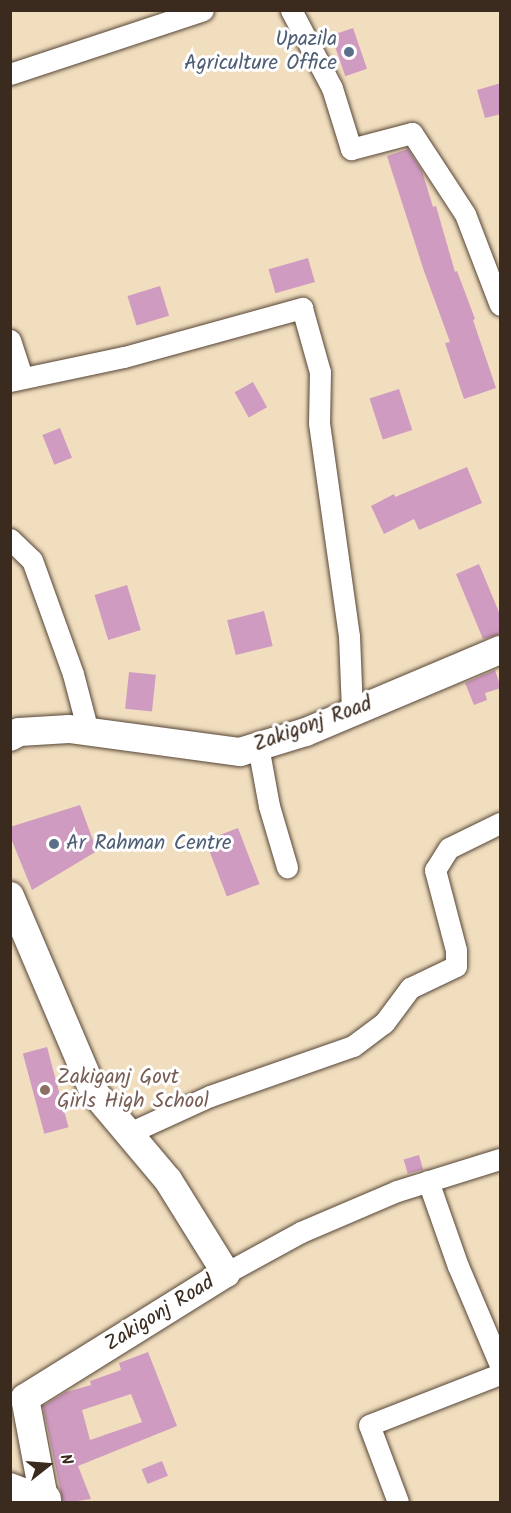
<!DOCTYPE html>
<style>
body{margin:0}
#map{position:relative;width:511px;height:1513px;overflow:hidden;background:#f1debf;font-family:Kalam,sans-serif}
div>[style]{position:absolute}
.building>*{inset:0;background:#d09bc1;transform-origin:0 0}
.roads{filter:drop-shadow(0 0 2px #564536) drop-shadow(0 0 2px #564536)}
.minor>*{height:21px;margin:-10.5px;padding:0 10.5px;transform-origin:10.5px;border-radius:10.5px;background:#fff}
.tertiary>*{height:26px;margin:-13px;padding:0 13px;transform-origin:13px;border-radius:13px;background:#fff}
.secondary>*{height:28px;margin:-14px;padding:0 14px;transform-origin:14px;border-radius:14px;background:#fff}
.primary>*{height:33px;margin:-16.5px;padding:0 16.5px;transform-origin:16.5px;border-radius:16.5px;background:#fff}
.dots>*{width:16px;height:16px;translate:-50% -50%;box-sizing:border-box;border:3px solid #fff;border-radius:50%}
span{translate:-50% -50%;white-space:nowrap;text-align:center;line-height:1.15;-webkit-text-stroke:6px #fff;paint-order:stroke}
.service-label{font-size:21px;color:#4e5e75}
.right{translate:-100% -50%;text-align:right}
.left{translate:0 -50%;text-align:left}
.street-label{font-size:21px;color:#3b2a1e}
.education-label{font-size:21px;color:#785e54}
.frame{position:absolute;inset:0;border:12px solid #3b2a1e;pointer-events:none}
.north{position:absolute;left:18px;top:1435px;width:60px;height:60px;-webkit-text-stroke:4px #fff;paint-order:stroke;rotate:73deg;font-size:16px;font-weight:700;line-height:24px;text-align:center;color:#3b2a1e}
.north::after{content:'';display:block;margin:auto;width:21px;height:27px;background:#3b2a1e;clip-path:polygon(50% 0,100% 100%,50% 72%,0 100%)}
</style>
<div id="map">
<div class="building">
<div style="left:353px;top:28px;width:43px;height:23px;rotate:71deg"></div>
<div style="clip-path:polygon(501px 83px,501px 114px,485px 118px,477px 90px)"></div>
<div style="clip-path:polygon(408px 149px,422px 171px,433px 207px,436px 206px,455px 272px,457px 271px,475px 319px,473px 320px,496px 388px,464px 399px,445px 343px,450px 342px,424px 271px,387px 156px)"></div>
<div style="left:308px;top:258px;width:25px;height:41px;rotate:74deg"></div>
<div style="left:160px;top:286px;width:31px;height:34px;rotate:73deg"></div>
<div style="left:253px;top:382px;width:29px;height:21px;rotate:61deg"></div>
<div style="left:399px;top:389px;width:43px;height:31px;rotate:72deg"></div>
<div style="left:60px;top:428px;width:32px;height:19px;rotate:68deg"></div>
<div style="clip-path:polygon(467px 467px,482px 503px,419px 530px,414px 519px,384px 534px,371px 506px,394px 494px,395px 497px)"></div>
<div style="clip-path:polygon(479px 564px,501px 617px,501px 634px,483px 639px,456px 574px)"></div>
<div style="left:127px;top:585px;width:47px;height:34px;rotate:73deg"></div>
<div style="left:264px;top:611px;width:36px;height:38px;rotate:76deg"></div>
<div style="clip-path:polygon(495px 670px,501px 688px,485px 693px,487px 700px,474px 705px,465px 683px)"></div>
<div style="left:129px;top:672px;width:27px;height:37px;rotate:6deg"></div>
<div style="clip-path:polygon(80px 805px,97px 851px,32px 890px,10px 836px,10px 827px)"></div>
<div style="left:238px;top:828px;width:60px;height:35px;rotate:69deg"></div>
<div style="left:47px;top:1047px;width:83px;height:25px;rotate:75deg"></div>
<div style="left:419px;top:1155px;width:15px;height:16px;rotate:74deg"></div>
<div style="clip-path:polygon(evenodd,148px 1352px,177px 1426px,78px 1466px,91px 1499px,63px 1503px,43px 1406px,66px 1392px,91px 1385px,90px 1381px,121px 1370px,119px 1363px,148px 1352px,131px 1394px,142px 1422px,90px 1440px,82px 1410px,131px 1394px)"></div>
<div style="left:162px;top:1461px;width:16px;height:22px;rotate:68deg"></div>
</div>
<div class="roads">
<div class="minor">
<div style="left:291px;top:10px;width:88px;rotate:62.3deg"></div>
<div style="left:332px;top:88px;width:64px;rotate:72.7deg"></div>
<div style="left:351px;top:149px;width:63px;rotate:-14.7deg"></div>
<div style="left:412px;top:133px;width:97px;rotate:56.8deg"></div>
<div style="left:465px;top:214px;width:97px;rotate:69deg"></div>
<div style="left:10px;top:74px;width:203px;rotate:-18.3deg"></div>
<div style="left:10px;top:340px;width:39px;rotate:72deg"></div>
<div style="left:10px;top:381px;width:116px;rotate:-11.9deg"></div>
<div style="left:124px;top:357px;width:185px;rotate:-15.4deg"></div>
<div style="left:302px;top:308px;width:66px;rotate:74.3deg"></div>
<div style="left:320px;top:372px;width:51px;rotate:91.1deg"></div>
<div style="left:319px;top:423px;width:215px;rotate:82deg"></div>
<div style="left:349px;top:636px;width:76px;rotate:87.7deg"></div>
<div style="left:10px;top:539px;width:30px;rotate:44deg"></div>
<div style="left:32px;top:560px;width:121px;rotate:70.2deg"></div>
<div style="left:73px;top:674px;width:59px;rotate:75.3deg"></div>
<div style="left:258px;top:746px;width:61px;rotate:79.6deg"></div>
<div style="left:269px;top:806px;width:64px;rotate:73.6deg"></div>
<div style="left:129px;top:1133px;width:89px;rotate:-24.6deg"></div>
<div style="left:210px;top:1096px;width:151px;rotate:-19.3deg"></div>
<div style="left:353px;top:1046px;width:39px;rotate:-37deg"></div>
<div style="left:384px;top:1023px;width:44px;rotate:-53.4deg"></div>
<div style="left:410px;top:988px;width:51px;rotate:-25.6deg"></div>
<div style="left:456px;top:966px;width:16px;rotate:-90deg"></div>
<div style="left:456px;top:950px;width:83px;rotate:-104.7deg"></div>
<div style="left:435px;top:870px;width:26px;rotate:-58deg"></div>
<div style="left:449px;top:848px;width:57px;rotate:-26.1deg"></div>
<div style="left:428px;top:1181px;width:90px;rotate:70.6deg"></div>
<div style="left:458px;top:1266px;width:108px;rotate:67deg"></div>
<div style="left:226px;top:1273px;width:85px;rotate:-28.7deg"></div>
<div style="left:301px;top:1232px;width:104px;rotate:-23.1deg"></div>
<div style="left:397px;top:1191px;width:108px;rotate:-17.3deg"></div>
<div style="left:398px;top:1502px;width:82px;rotate:-110.6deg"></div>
<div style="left:369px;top:1425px;width:141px;rotate:-21.3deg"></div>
</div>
<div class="tertiary">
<div style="left:10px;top:1486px;width:36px;rotate:21deg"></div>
</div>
<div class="secondary">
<div style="left:10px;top:737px;width:10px;rotate:-29deg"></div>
<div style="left:19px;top:732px;width:50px;rotate:-3.4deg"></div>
<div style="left:69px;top:729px;width:173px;rotate:7.7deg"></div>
<div style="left:240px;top:752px;width:69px;rotate:-16.9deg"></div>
<div style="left:306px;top:732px;width:211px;rotate:-22.9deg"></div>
<div style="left:10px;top:896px;width:212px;rotate:66.9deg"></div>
<div style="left:93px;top:1091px;width:116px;rotate:49.9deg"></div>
<div style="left:168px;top:1180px;width:110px;rotate:58.1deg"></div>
<div style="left:226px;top:1273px;width:237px;rotate:148.1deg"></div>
<div style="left:25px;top:1398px;width:103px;rotate:79.3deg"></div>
</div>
<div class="primary">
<div style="left:44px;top:1499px;width:3px;rotate:90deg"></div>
</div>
</div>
<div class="dots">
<div style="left:349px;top:52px;background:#5c6f8a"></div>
<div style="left:54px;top:844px;background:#5c6f8a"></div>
<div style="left:45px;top:1090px;background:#8d6e63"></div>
</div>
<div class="service-label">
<span class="right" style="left:337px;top:52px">Upazila<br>Agriculture Office</span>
<span class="left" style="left:66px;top:844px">Ar Rahman Centre</span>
</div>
<div class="street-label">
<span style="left:313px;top:725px;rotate:-20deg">Zakigonj Road</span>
<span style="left:160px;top:1314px;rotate:-32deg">Zakigonj Road</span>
</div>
<div class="education-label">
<span class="left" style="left:57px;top:1090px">Zakiganj Govt<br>Girls High School</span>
</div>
<div class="frame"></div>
<div class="north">N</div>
</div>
